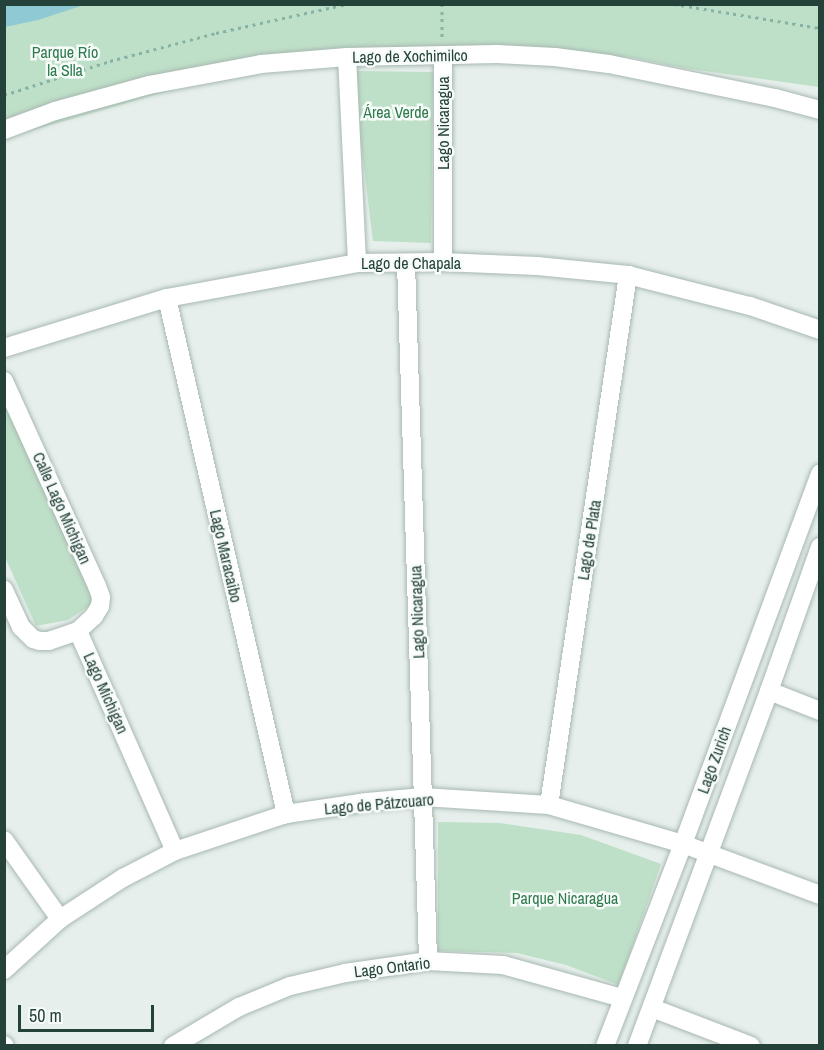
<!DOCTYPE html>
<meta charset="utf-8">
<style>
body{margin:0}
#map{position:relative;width:824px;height:1050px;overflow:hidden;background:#e6efeb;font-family:"Archivo Narrow",sans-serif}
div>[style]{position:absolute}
.green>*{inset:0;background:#bfe0c8}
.water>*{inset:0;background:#8ec9d4}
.path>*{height:3px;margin-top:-1.5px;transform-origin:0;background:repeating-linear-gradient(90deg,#86b3a5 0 3px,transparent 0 7.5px)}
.roads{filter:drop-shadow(0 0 2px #a8b8b2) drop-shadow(0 0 2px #a8b8b2)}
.minor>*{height:18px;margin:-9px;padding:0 9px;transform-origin:9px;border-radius:9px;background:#fff}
span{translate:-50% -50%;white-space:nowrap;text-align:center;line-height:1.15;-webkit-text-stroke:5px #f7fbf9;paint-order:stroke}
.park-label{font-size:16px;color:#2d7a4b}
.street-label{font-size:16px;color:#24423a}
.frame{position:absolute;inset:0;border:6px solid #24423a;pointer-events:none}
.scale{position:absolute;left:18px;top:1005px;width:136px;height:27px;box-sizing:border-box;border:3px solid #24423a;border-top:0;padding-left:8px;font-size:18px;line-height:21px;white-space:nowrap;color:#24423a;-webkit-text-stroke:4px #f7fbf9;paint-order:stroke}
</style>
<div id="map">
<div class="green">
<div style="clip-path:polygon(5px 5px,819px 5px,819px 87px,683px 68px,629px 57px,497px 54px,262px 64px,5px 138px)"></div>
<div style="clip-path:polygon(352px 71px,433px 72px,431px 243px,373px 241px)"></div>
<div style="clip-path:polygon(4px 389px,95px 602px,68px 620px,36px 626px,5px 557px)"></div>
<div style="clip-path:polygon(438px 822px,500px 823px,581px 835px,661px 864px,619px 985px,566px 965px,517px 953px,438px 951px)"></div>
</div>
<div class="water">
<div style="clip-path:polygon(5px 4px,84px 4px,84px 5px,38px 20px,5px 27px)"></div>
</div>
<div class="path">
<div style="left:442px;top:4px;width:35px;rotate:90deg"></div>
<div style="left:674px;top:4px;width:148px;rotate:9.3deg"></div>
<div style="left:4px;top:95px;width:111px;rotate:-17.8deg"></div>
<div style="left:110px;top:61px;width:110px;rotate:-14.8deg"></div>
<div style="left:216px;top:33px;width:134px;rotate:-12.5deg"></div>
</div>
<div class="roads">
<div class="minor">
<div style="left:443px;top:56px;width:206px;rotate:90deg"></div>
<div style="left:347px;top:57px;width:206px;rotate:87.2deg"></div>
<div style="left:4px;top:130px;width:54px;rotate:-20.4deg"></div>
<div style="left:55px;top:111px;width:98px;rotate:-15.5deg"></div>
<div style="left:149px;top:85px;width:114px;rotate:-10.6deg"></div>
<div style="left:261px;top:64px;width:86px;rotate:-4.7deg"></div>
<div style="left:347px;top:57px;width:150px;rotate:-1.1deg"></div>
<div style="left:497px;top:54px;width:58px;rotate:3deg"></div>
<div style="left:555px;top:57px;width:54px;rotate:7.4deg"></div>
<div style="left:609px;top:64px;width:169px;rotate:11.6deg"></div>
<div style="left:775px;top:98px;width:47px;rotate:14.9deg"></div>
<div style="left:406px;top:263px;width:698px;rotate:88.19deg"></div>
<div style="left:167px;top:298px;width:530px;rotate:77.01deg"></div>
<div style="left:4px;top:348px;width:170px;rotate:-17.1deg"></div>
<div style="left:167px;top:298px;width:193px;rotate:-10.4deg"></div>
<div style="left:357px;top:263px;width:86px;rotate:-0.7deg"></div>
<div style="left:443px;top:262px;width:94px;rotate:2.4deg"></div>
<div style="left:537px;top:266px;width:91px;rotate:5.6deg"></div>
<div style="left:628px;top:275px;width:126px;rotate:14.3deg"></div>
<div style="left:750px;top:306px;width:74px;rotate:18.9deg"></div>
<div style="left:4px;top:381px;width:225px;rotate:65.6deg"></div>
<div style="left:97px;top:586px;width:12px;rotate:70deg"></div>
<div style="left:101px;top:597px;width:9px;rotate:96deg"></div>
<div style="left:100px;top:606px;width:12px;rotate:121deg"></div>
<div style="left:94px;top:616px;width:22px;rotate:137deg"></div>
<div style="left:78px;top:631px;width:31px;rotate:161deg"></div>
<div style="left:49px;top:641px;width:9px;rotate:180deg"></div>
<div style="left:40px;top:641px;width:7px;rotate:-164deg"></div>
<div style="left:33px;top:639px;width:17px;rotate:-135deg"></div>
<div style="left:21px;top:627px;width:41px;rotate:-114.7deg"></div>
<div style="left:78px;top:631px;width:240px;rotate:66.2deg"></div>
<div style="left:769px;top:691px;width:55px;rotate:21.4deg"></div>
<div style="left:549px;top:805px;width:536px;rotate:-81.52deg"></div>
<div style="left:4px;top:840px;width:97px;rotate:54.7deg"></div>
<div style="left:4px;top:970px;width:76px;rotate:-42.3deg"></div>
<div style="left:60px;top:919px;width:75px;rotate:-33.1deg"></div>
<div style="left:123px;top:878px;width:59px;rotate:-27.4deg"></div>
<div style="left:175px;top:851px;width:117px;rotate:-18.4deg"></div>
<div style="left:286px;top:814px;width:82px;rotate:-8.4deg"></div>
<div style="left:367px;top:802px;width:56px;rotate:-5.1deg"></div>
<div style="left:423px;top:797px;width:126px;rotate:3.6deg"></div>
<div style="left:549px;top:805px;width:140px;rotate:16.2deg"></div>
<div style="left:683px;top:844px;width:146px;rotate:20.4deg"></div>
<div style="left:652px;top:1008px;width:106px;rotate:21deg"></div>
<div style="left:4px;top:1045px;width:1px;rotate:45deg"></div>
<div style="left:173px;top:1046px;width:77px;rotate:-30.6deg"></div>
<div style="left:239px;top:1007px;width:55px;rotate:-22.4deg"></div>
<div style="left:290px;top:986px;width:57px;rotate:-13.3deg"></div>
<div style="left:345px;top:973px;width:84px;rotate:-8.2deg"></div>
<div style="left:428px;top:961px;width:75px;rotate:3.1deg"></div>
<div style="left:503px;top:965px;width:123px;rotate:15.5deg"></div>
<div style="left:605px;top:1046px;width:217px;rotate:-68.9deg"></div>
<div style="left:683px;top:844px;width:395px;rotate:-69.7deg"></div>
<div style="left:637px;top:1046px;width:379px;rotate:-69.6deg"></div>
<div style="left:769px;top:691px;width:153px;rotate:-70.5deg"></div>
</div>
</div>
<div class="park-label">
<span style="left:65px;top:61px">Parque Río<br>la Slla</span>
<span style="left:396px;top:112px">Área Verde</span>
<span style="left:565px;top:898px">Parque Nicaragua</span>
</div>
<div class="street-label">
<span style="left:410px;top:56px;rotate:-1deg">Lago de Xochimilco</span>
<span style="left:443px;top:123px;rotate:-90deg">Lago Nicaragua</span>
<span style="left:411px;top:263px">Lago de Chapala</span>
<span style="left:62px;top:508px;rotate:66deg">Calle Lago Michigan</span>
<span style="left:589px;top:540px;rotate:-81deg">Lago de Plata</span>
<span style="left:226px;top:556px;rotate:77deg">Lago Maracaibo</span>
<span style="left:417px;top:612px;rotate:-92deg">Lago Nicaragua</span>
<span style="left:106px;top:693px;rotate:66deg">Lago Michigan</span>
<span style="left:714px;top:760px;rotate:-70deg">Lago Zurich</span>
<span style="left:379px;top:804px;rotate:-5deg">Lago de Pátzcuaro</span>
<span style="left:392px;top:967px;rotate:-7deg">Lago Ontario</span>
</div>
<div class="frame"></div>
<div class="scale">50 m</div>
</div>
